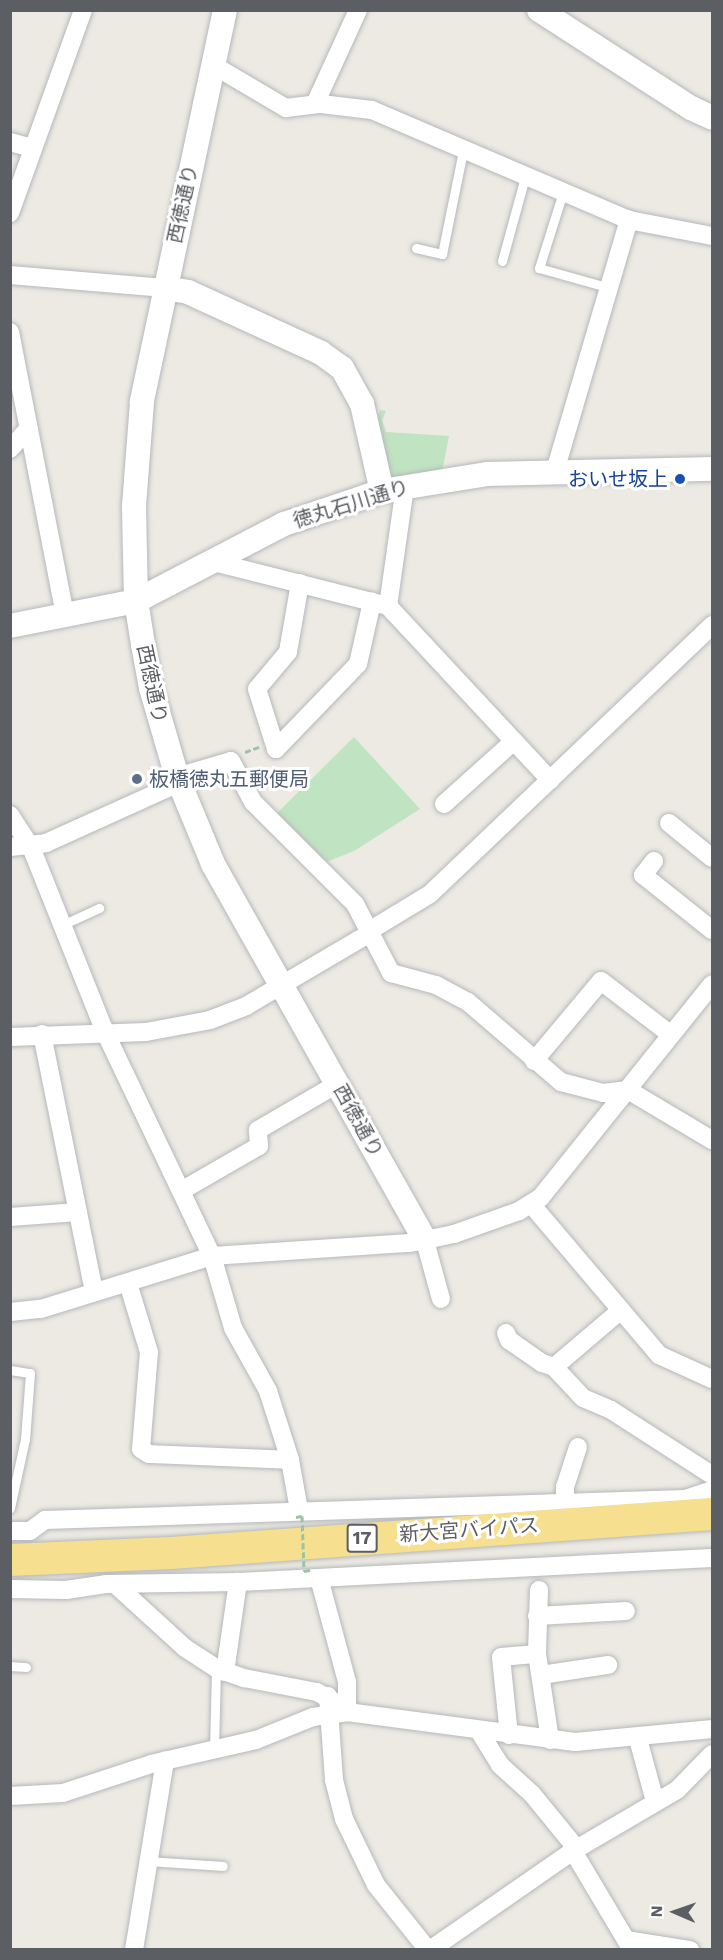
<!DOCTYPE html>
<meta charset="utf-8">
<style>
body{margin:0}
#map{position:relative;width:723px;height:1960px;overflow:hidden;background:#eceae2;font-family:"Work Sans","Noto Sans JP",sans-serif}
div>[style]{position:absolute}
.green>*{inset:0;background:#c0e3c1}
.path>*{height:3px;margin-top:-1.5px;transform-origin:0;background:repeating-linear-gradient(90deg,#9ac3a7 0 6px,transparent 0 9px)}
.roads{filter:drop-shadow(0 0 2px #b5b8bc) drop-shadow(0 0 2px #b5b8bc)}
.lane>*{height:9px;margin:-4.5px;padding:0 4.5px;transform-origin:4.5px;border-radius:4.5px;background:#fff}
.street>*{height:18px;margin:-9px;padding:0 9px;transform-origin:9px;border-radius:9px;background:#fff}
.secondary>*{height:24px;margin:-12px;padding:0 12px;transform-origin:12px;border-radius:12px;background:#fff}
.highway>*{height:32px;margin:-16px;padding:0 16px;transform-origin:16px;border-radius:16px;background:#f6df8f}
.path-bridge>*{height:3px;margin-top:-1.5px;transform-origin:0;background:repeating-linear-gradient(90deg,#9ac3a7 0 6px,transparent 0 9px)}
.dots>*{width:16px;height:16px;translate:-50% -50%;box-sizing:border-box;border:3px solid #fff;border-radius:50%}
span{translate:-50% -50%;white-space:nowrap;text-align:center;line-height:1.15;-webkit-text-stroke:6px #fff;paint-order:stroke}
.shield-label span{padding:2px 4px;background:#fff;border:2px solid;border-radius:4px;-webkit-text-stroke-width:0}
.shield-label{font-size:18px;color:#5b5e62;font-weight:700}
.street-label{font-size:20px;color:#5b5e62}
.transit-label{font-size:20px;color:#164399}
.right{translate:-100% -50%;text-align:right}
.service-label{font-size:20px;color:#4e5e75}
.left{translate:0 -50%;text-align:left}
.frame{position:absolute;inset:0;border:12px solid #5b5e62;pointer-events:none}
.north{position:absolute;left:645px;top:1882px;width:60px;height:60px;-webkit-text-stroke:4px #fff;paint-order:stroke;rotate:272deg;font-size:16px;font-weight:700;line-height:24px;text-align:center;color:#5b5e62}
.north::after{content:'';display:block;margin:auto;width:21px;height:27px;background:#5b5e62;clip-path:polygon(50% 0,100% 100%,50% 72%,0 100%)}
</style>
<div id="map">
<div class="green">
<div style="clip-path:polygon(380px 410px,386px 411px,382px 420px,386px 432px,449px 436px,442px 472px,389px 481px,377px 420px)"></div>
<div style="clip-path:polygon(354px 737px,420px 809px,354px 851px,321px 864px,273px 817px)"></div>
</div>
<div class="path">
<div style="left:245px;top:752px;width:15px;rotate:-20deg"></div>
</div>
<div class="roads">
<div class="lane">
<div style="left:563px;top:192px;width:80px;rotate:107.5deg"></div>
<div style="left:539px;top:268px;width:74px;rotate:15.7deg"></div>
<div style="left:416px;top:248px;width:27px;rotate:13deg"></div>
<div style="left:442px;top:254px;width:105px;rotate:-78.5deg"></div>
<div style="left:502px;top:261px;width:87px;rotate:-74.7deg"></div>
<div style="left:62px;top:925px;width:41px;rotate:-24.7deg"></div>
<div style="left:10px;top:1370px;width:20px;rotate:9deg"></div>
<div style="left:30px;top:1373px;width:66px;rotate:94.3deg"></div>
<div style="left:25px;top:1439px;width:71px;rotate:102.3deg"></div>
<div style="left:10px;top:1666px;width:16px;rotate:4deg"></div>
<div style="left:214px;top:1750px;width:82px;rotate:-88.6deg"></div>
<div style="left:148px;top:1861px;width:75px;rotate:3.8deg"></div>
</div>
<div class="street">
<div style="left:213px;top:65px;width:85px;rotate:30.5deg"></div>
<div style="left:286px;top:108px;width:35px;rotate:-7deg"></div>
<div style="left:321px;top:104px;width:51px;rotate:6.7deg"></div>
<div style="left:372px;top:110px;width:280px;rotate:23.2deg"></div>
<div style="left:629px;top:220px;width:85px;rotate:10.9deg"></div>
<div style="left:315px;top:104px;width:103px;rotate:-65.4deg"></div>
<div style="left:10px;top:142px;width:23px;rotate:15deg"></div>
<div style="left:10px;top:213px;width:216px;rotate:-70.2deg"></div>
<div style="left:10px;top:275px;width:155px;rotate:4.8deg"></div>
<div style="left:10px;top:332px;width:288px;rotate:79deg"></div>
<div style="left:10px;top:449px;width:28px;rotate:-48deg"></div>
<div style="left:555px;top:471px;width:262px;rotate:-73.6deg"></div>
<div style="left:210px;top:561px;width:184px;rotate:14.2deg"></div>
<div style="left:388px;top:606px;width:238px;rotate:47deg"></div>
<div style="left:300px;top:583px;width:70px;rotate:99.9deg"></div>
<div style="left:288px;top:652px;width:48px;rotate:130deg"></div>
<div style="left:257px;top:689px;width:63px;rotate:72.4deg"></div>
<div style="left:276px;top:749px;width:118px;rotate:-46deg"></div>
<div style="left:358px;top:664px;width:64px;rotate:-77.3deg"></div>
<div style="left:388px;top:606px;width:121px;rotate:-81.9deg"></div>
<div style="left:177px;top:777px;width:56px;rotate:-16.5deg"></div>
<div style="left:231px;top:761px;width:47px;rotate:61.8deg"></div>
<div style="left:253px;top:802px;width:144px;rotate:45deg"></div>
<div style="left:355px;top:904px;width:78px;rotate:62.4deg"></div>
<div style="left:391px;top:973px;width:47px;rotate:14.9deg"></div>
<div style="left:436px;top:985px;width:36px;rotate:28deg"></div>
<div style="left:468px;top:1002px;width:123px;rotate:40.7deg"></div>
<div style="left:561px;top:1082px;width:43px;rotate:14.7deg"></div>
<div style="left:603px;top:1093px;width:25px;rotate:-7deg"></div>
<div style="left:628px;top:1090px;width:98px;rotate:30.8deg"></div>
<div style="left:444px;top:804px;width:94px;rotate:-42deg"></div>
<div style="left:10px;top:815px;width:38px;rotate:57deg"></div>
<div style="left:31px;top:847px;width:199px;rotate:68.2deg"></div>
<div style="left:105px;top:1032px;width:248px;rotate:64.5deg"></div>
<div style="left:212px;top:1256px;width:75px;rotate:73.7deg"></div>
<div style="left:233px;top:1328px;width:72px;rotate:60.9deg"></div>
<div style="left:268px;top:1391px;width:72px;rotate:72.3deg"></div>
<div style="left:290px;top:1460px;width:51px;rotate:79.8deg"></div>
<div style="left:669px;top:823px;width:55px;rotate:39.1deg"></div>
<div style="left:10px;top:847px;width:36px;rotate:-6deg"></div>
<div style="left:46px;top:843px;width:146px;rotate:-24.3deg"></div>
<div style="left:654px;top:861px;width:18px;rotate:128deg"></div>
<div style="left:643px;top:875px;width:88px;rotate:38.6deg"></div>
<div style="left:369px;top:931px;width:71px;rotate:-31.2deg"></div>
<div style="left:430px;top:894px;width:390px;rotate:-43.6deg"></div>
<div style="left:42px;top:1034px;width:263px;rotate:78.6deg"></div>
<div style="left:10px;top:1037px;width:136px;rotate:-2.1deg"></div>
<div style="left:146px;top:1032px;width:65px;rotate:-10.6deg"></div>
<div style="left:210px;top:1020px;width:39px;rotate:-21deg"></div>
<div style="left:246px;top:1006px;width:144px;rotate:-30.5deg"></div>
<div style="left:534px;top:1061px;width:104px;rotate:-50.1deg"></div>
<div style="left:601px;top:981px;width:88px;rotate:37.6deg"></div>
<div style="left:181px;top:1191px;width:90px;rotate:-30deg"></div>
<div style="left:259px;top:1146px;width:16px;rotate:-94deg"></div>
<div style="left:258px;top:1130px;width:91px;rotate:-30.2deg"></div>
<div style="left:531px;top:1204px;width:198px;rotate:49.7deg"></div>
<div style="left:659px;top:1355px;width:58px;rotate:24.4deg"></div>
<div style="left:10px;top:1217px;width:68px;rotate:-4.2deg"></div>
<div style="left:425px;top:1241px;width:60px;rotate:74.6deg"></div>
<div style="left:128px;top:1283px;width:72px;rotate:73.1deg"></div>
<div style="left:149px;top:1352px;width:97px;rotate:94.7deg"></div>
<div style="left:141px;top:1449px;width:9px;rotate:32deg"></div>
<div style="left:149px;top:1454px;width:141px;rotate:2.4deg"></div>
<div style="left:621px;top:1310px;width:88px;rotate:139.6deg"></div>
<div style="left:554px;top:1367px;width:42px;rotate:46.9deg"></div>
<div style="left:583px;top:1398px;width:30px;rotate:23deg"></div>
<div style="left:611px;top:1410px;width:120px;rotate:32.8deg"></div>
<div style="left:10px;top:1312px;width:31px;rotate:-6deg"></div>
<div style="left:41px;top:1309px;width:179px;rotate:-17.2deg"></div>
<div style="left:212px;top:1256px;width:198px;rotate:-3.8deg"></div>
<div style="left:410px;top:1243px;width:45px;rotate:-11.6deg"></div>
<div style="left:454px;top:1234px;width:69px;rotate:-19.5deg"></div>
<div style="left:519px;top:1211px;width:26px;rotate:-32deg"></div>
<div style="left:541px;top:1197px;width:273px;rotate:-51.2deg"></div>
<div style="left:506px;top:1333px;width:8px;rotate:67deg"></div>
<div style="left:509px;top:1340px;width:40px;rotate:34.9deg"></div>
<div style="left:542px;top:1363px;width:13px;rotate:18deg"></div>
<div style="left:565px;top:1502px;width:15px;rotate:-90deg"></div>
<div style="left:565px;top:1487px;width:42px;rotate:-72deg"></div>
<div style="left:10px;top:1531px;width:20px"></div>
<div style="left:30px;top:1531px;width:19px;rotate:-36deg"></div>
<div style="left:45px;top:1520px;width:640px;rotate:-1.88deg"></div>
<div style="left:685px;top:1499px;width:28px;rotate:-18deg"></div>
<div style="left:319px;top:1578px;width:108px;rotate:74.9deg"></div>
<div style="left:347px;top:1682px;width:30px;rotate:90deg"></div>
<div style="left:115px;top:1584px;width:95px;rotate:42.4deg"></div>
<div style="left:185px;top:1648px;width:37px;rotate:33deg"></div>
<div style="left:216px;top:1668px;width:30px;rotate:20deg"></div>
<div style="left:244px;top:1678px;width:74px;rotate:10.9deg"></div>
<div style="left:317px;top:1692px;width:22px;rotate:30deg"></div>
<div style="left:10px;top:1589px;width:56px;rotate:1deg"></div>
<div style="left:66px;top:1590px;width:40px;rotate:-8.5deg"></div>
<div style="left:106px;top:1584px;width:132px;rotate:-0.9deg"></div>
<div style="left:238px;top:1582px;width:475px;rotate:-2.9deg"></div>
<div style="left:539px;top:1590px;width:64px;rotate:91.8deg"></div>
<div style="left:537px;top:1654px;width:87px;rotate:81.4deg"></div>
<div style="left:537px;top:1616px;width:89px;rotate:-3.2deg"></div>
<div style="left:225px;top:1672px;width:91px;rotate:-81.8deg"></div>
<div style="left:541px;top:1675px;width:68px;rotate:-8.5deg"></div>
<div style="left:328px;top:1696px;width:84px;rotate:85.9deg"></div>
<div style="left:334px;top:1780px;width:40px;rotate:75.6deg"></div>
<div style="left:344px;top:1819px;width:73px;rotate:64.1deg"></div>
<div style="left:376px;top:1885px;width:83px;rotate:51.3deg"></div>
<div style="left:479px;top:1731px;width:40px;rotate:58deg"></div>
<div style="left:500px;top:1765px;width:43px;rotate:42.2deg"></div>
<div style="left:532px;top:1794px;width:71px;rotate:50.7deg"></div>
<div style="left:509px;top:1735px;width:78px;rotate:-95.9deg"></div>
<div style="left:501px;top:1657px;width:36px;rotate:-5deg"></div>
<div style="left:638px;top:1739px;width:64px;rotate:74.7deg"></div>
<div style="left:10px;top:1796px;width:53px;rotate:-3.2deg"></div>
<div style="left:63px;top:1793px;width:93px;rotate:-18.2deg"></div>
<div style="left:151px;top:1764px;width:108px;rotate:-12.9deg"></div>
<div style="left:256px;top:1740px;width:61px;rotate:-22deg"></div>
<div style="left:313px;top:1717px;width:34px;rotate:-8deg"></div>
<div style="left:347px;top:1712px;width:230px;rotate:7.5deg"></div>
<div style="left:575px;top:1742px;width:138px;rotate:-5.4deg"></div>
<div style="left:573px;top:1851px;width:115px;rotate:59.2deg"></div>
<div style="left:626px;top:1940px;width:65px;rotate:8.9deg"></div>
<div style="left:134px;top:1950px;width:192px;rotate:-80.7deg"></div>
<div style="left:430px;top:1950px;width:174px;rotate:-34.7deg"></div>
<div style="left:573px;top:1851px;width:121px;rotate:-30.4deg"></div>
<div style="left:677px;top:1790px;width:50px;rotate:-45.8deg"></div>
</div>
<div class="secondary">
<div style="left:225px;top:10px;width:401px;rotate:102deg"></div>
<div style="left:142px;top:402px;width:105px;rotate:94.4deg"></div>
<div style="left:134px;top:507px;width:94px;rotate:88.8deg"></div>
<div style="left:136px;top:601px;width:44px;rotate:80.8deg"></div>
<div style="left:143px;top:644px;width:45px;rotate:79.7deg"></div>
<div style="left:151px;top:688px;width:93px;rotate:73.7deg"></div>
<div style="left:177px;top:777px;width:94px;rotate:67.5deg"></div>
<div style="left:213px;top:864px;width:433px;rotate:60.6deg"></div>
<div style="left:539px;top:10px;width:181px;rotate:32.8deg"></div>
<div style="left:691px;top:108px;width:23px;rotate:25deg"></div>
<div style="left:164px;top:288px;width:24px;rotate:9deg"></div>
<div style="left:188px;top:292px;width:146px;rotate:24.6deg"></div>
<div style="left:321px;top:353px;width:26px;rotate:36deg"></div>
<div style="left:342px;top:368px;width:41px;rotate:60.9deg"></div>
<div style="left:362px;top:404px;width:89px;rotate:77.1deg"></div>
<div style="left:10px;top:626px;width:128px;rotate:-11.2deg"></div>
<div style="left:136px;top:601px;width:167px;rotate:-27.5deg"></div>
<div style="left:284px;top:524px;width:103px;rotate:-18.6deg"></div>
<div style="left:382px;top:491px;width:106px;rotate:-9.2deg"></div>
<div style="left:487px;top:474px;width:225px;rotate:-1.3deg"></div>
</div>
<div class="highway">
<div style="left:10px;top:1560px;width:161px;rotate:-2.5deg"></div>
<div style="left:171px;top:1553px;width:542px;rotate:-4.12deg"></div>
</div>
</div>
<div class="path-bridge">
<div style="left:296px;top:1517px;width:6px;rotate:-9deg"></div>
<div style="left:302px;top:1516px;width:55px;rotate:87.9deg"></div>
<div style="left:304px;top:1571px;width:6px;rotate:-9deg"></div>
</div>
<div class="dots">
<div style="left:680px;top:479px;background:#1a4fb4"></div>
<div style="left:137px;top:779px;background:#5c6f8a"></div>
</div>
<div class="shield-label">
<span style="left:362px;top:1538px">17</span>
</div>
<div class="street-label">
<span style="left:183px;top:204px;rotate:-78deg">西徳通り</span>
<span style="left:351px;top:504px;rotate:-17deg">徳丸石川通り</span>
<span style="left:152px;top:684px;rotate:78deg">西徳通り</span>
<span style="left:358px;top:1121px;rotate:61deg">西徳通り</span>
<span style="left:469px;top:1530px;rotate:-4deg">新大宮バイパス</span>
</div>
<div class="transit-label">
<span class="right" style="left:668px;top:479px">おいせ坂上</span>
</div>
<div class="service-label">
<span class="left" style="left:149px;top:779px">板橋徳丸五郵便局</span>
</div>
<div class="frame"></div>
<div class="north">N</div>
</div>
